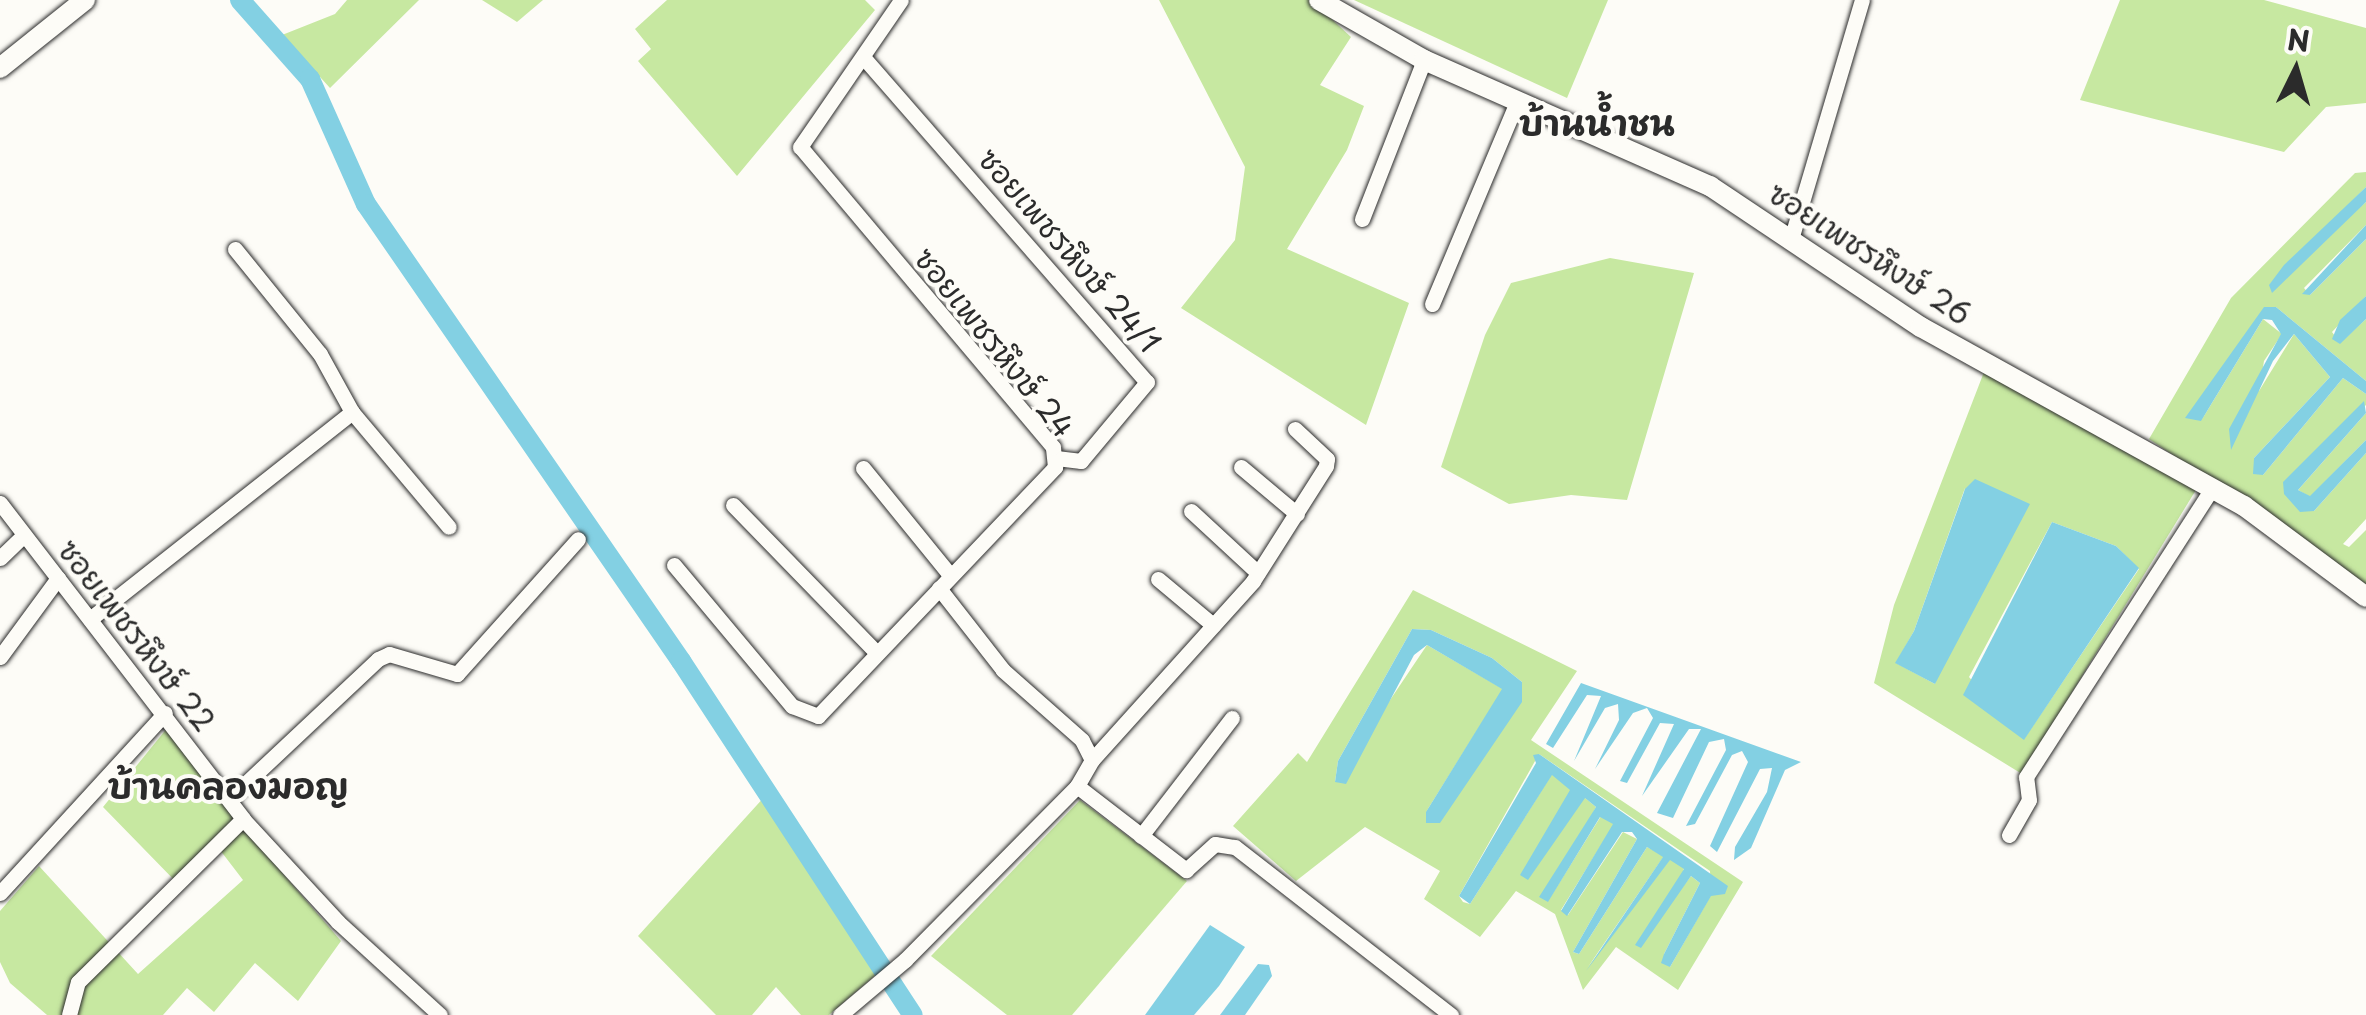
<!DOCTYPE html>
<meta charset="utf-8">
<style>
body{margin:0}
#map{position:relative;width:2366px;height:1015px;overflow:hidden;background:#fdfcf7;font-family:"Playpen Sans","Playpen Sans Thai",sans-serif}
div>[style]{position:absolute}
.green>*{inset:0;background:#c7e8a1}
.water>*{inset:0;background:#83d0e3}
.canal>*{height:20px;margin:-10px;padding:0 10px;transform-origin:10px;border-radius:10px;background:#83d0e3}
.roads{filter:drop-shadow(0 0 2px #2b2b2b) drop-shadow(0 0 2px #2b2b2b)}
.street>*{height:15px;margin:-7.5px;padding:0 7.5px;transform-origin:7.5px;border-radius:7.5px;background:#fdfcf7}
.secondary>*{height:20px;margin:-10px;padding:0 10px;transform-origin:10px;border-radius:10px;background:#fdfcf7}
span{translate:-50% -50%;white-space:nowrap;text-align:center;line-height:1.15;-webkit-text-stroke:8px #fdfcf7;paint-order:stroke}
.street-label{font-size:30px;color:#2b2b2b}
.quarter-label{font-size:35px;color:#2b2b2b;font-weight:700}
.north{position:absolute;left:2246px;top:20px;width:100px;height:100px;-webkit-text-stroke:8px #fdfcf7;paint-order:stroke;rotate:5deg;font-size:28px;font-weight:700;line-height:40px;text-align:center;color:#2b2b2b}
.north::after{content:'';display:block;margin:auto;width:35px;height:45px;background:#2b2b2b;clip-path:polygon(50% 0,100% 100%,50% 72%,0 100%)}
</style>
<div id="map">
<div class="green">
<div style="clip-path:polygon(347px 0,419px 0,330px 88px,282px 35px,335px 14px)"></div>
<div style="clip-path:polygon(482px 0,543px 0,517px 22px)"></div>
<div style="clip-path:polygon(667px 0,865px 0,875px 10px,737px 176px,638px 61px,651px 49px,635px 29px)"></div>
<div style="clip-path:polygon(1159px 0,1311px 0,1351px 37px,1320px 85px,1364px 106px,1347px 150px,1287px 249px,1409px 303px,1366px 425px,1181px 308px,1235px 240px,1245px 167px)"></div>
<div style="clip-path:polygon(1354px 0,1608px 0,1567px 98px)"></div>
<div style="clip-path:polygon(2120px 0,2264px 0,2366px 28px,2366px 103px,2326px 107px,2284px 152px,2080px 100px)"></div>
<div style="clip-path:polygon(2366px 172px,2366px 187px,2269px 285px,2366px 202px,2366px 225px,2304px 288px,2310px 295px,2366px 239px,2366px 296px,2332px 332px,2340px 343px,2366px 319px,2366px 381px,2276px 307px,2265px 307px,2201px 421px,2263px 319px,2282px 334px,2264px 361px,2259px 391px,2294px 334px,2330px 377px,2254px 458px,2263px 475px,2343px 378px,2366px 394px,2366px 405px,2284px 482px,2314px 511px,2366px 453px,2366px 519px,2343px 544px,2349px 547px,2366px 530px,2366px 585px,2149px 439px,2231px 298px,2355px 173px)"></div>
<div style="clip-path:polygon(1610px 258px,1694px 273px,1627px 500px,1571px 495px,1509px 504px,1441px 467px,1485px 335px,1511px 283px)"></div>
<div style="clip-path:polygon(evenodd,1984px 372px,2199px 485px,2022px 774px,1874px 683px,1894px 605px,1984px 372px,1965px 488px,1935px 684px,1896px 663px,1914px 631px,1965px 488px,1984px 372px,2052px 522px,2116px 546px,2139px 569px,2024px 739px,1969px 677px,2052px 522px)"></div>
<div style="clip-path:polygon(2366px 413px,2366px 440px,2310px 497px,2298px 490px)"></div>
<div style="clip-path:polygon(evenodd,1413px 590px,1577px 671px,1531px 740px,1743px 882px,1678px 990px,1616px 947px,1583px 990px,1555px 914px,1516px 891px,1480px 937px,1424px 899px,1440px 871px,1365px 827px,1296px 881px,1233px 826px,1298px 753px,1307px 762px,1413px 590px,1412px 629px,1431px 630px,1492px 658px,1522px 682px,1426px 812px,1503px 689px,1427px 645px,1335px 782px,1338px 761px,1412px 629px,1413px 590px,1539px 754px,1710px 871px,1711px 895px,1670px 967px,1664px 954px,1700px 883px,1691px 876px,1678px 893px,1684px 868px,1670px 859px,1588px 967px,1664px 856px,1647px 847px,1579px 954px,1573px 952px,1637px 839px,1623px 832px,1568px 915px,1561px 910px,1614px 824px,1601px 816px,1548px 901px,1596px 807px,1584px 797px,1528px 879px,1571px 790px,1552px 774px,1470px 904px,1463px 902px,1459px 896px,1539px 754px)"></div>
<div style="clip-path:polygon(168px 727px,242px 826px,341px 941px,298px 1001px,255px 963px,214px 1012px,187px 988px,163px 1015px,47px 1015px,10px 983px,0 962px,0 911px,39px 866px,138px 974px,243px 880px,220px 850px,181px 887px,103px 807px)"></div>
<div style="clip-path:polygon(767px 794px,776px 795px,886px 966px,829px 1015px,801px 1015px,776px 987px,752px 1015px,716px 1015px,638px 936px)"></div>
<div style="clip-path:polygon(1080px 800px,1187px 881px,1072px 1015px,1007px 1015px,931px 956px)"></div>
</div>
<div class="water">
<div style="clip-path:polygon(2366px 187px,2366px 202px,2272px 293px,2269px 285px,2284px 265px)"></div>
<div style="clip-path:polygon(2366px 225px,2366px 239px,2310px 295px,2302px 294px)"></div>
<div style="clip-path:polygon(2366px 296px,2366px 319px,2340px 344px,2332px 339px,2340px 320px)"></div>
<div style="clip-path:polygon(2264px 307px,2276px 307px,2366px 381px,2366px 394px,2343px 378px,2263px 475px,2253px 474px,2254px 458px,2330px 377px,2294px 334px,2273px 361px,2231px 450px,2229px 429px,2281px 334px,2272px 320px,2263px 319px,2201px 421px,2185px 418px)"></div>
<div style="clip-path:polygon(2364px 401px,2366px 413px,2298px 490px,2310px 496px,2366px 440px,2366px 453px,2314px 511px,2300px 512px,2284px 494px,2283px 482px)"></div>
<div style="clip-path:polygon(1975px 479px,2030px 504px,1935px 684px,1895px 663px,1914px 631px,1965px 489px)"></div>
<div style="clip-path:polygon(2052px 522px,2116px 546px,2139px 568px,2024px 740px,1963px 695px)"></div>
<div style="clip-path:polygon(1412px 629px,1431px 630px,1492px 658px,1522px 682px,1522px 702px,1440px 823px,1426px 823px,1426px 812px,1502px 689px,1427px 645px,1414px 655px,1346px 784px,1335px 782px,1338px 761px)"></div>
<div style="clip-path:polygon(1581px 683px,1801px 762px,1785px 770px,1751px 848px,1734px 860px,1735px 847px,1767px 792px,1772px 768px,1760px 769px,1717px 852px,1710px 846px,1748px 762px,1742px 751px,1732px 755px,1695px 824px,1686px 826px,1726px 750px,1724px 739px,1709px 742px,1673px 818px,1657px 813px,1701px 729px,1689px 729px,1642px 796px,1674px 724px,1660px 723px,1627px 783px,1620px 781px,1653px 718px,1647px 708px,1633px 713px,1595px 769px,1619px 720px,1618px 704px,1605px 708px,1574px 761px,1601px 696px,1587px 695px,1553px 748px,1546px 744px)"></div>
<div style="clip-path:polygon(1539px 754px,1728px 886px,1725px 894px,1711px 896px,1670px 967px,1661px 963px,1664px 954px,1700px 883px,1691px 876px,1641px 948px,1635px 945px,1684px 869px,1670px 860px,1586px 971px,1663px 857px,1647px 847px,1579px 954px,1573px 952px,1637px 839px,1632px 832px,1622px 832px,1567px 916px,1561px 911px,1613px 824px,1600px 817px,1548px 902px,1539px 897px,1596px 807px,1585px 798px,1528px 880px,1520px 875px,1570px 790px,1552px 775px,1470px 904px,1459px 896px,1536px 763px,1533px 755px)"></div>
<div style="clip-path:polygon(1210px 925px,1245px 947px,1219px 986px,1194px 1015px,1145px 1015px)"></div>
<div style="clip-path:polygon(1258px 964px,1269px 965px,1272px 976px,1245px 1015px,1220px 1015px)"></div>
</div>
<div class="canal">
<div style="left:240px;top:0;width:106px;rotate:48.5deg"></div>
<div style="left:310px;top:79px;width:137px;rotate:65.9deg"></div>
<div style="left:366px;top:204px;width:555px;rotate:55.42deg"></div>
<div style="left:681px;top:661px;width:423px;rotate:56.8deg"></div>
</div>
<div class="roads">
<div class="street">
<div style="left:864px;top:58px;width:430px;rotate:48.9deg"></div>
<div style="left:1147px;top:382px;width:103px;rotate:129.9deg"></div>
<div style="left:1081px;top:461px;width:25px;rotate:-173deg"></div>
<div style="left:1362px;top:219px;width:171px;rotate:-68.7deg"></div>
<div style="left:1792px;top:236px;width:246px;rotate:-73.5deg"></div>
<div style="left:235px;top:249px;width:135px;rotate:51deg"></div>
<div style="left:320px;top:354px;width:66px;rotate:61.1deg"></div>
<div style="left:352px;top:412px;width:150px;rotate:49.9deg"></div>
<div style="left:1432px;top:304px;width:222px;rotate:-67.2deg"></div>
<div style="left:1241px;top:467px;width:73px;rotate:40deg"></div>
<div style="left:863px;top:468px;width:136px;rotate:50.9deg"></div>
<div style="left:0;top:503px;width:399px;rotate:52.4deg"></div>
<div style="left:243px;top:819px;width:140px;rotate:47.3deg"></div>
<div style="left:338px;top:922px;width:138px;rotate:42.4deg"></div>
<div style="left:733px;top:505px;width:205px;rotate:45.8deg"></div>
<div style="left:1191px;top:511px;width:91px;rotate:42.8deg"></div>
<div style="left:0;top:558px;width:33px;rotate:-44deg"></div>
<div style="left:674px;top:565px;width:184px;rotate:50.1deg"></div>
<div style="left:792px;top:706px;width:28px;rotate:21deg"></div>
<div style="left:818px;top:716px;width:344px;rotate:-46.4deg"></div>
<div style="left:1055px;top:467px;width:20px;rotate:-96deg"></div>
<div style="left:1053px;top:447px;width:392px;rotate:-130.1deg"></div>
<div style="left:800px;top:147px;width:178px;rotate:-55.5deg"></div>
<div style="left:1158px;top:579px;width:72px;rotate:39.9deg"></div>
<div style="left:90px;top:619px;width:334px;rotate:-38.3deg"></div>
<div style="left:0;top:657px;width:98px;rotate:-53.7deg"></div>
<div style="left:1092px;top:760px;width:241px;rotate:-48deg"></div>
<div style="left:1253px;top:581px;width:136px;rotate:-57.6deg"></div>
<div style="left:1326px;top:466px;width:7px;rotate:-82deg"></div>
<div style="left:1327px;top:459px;width:44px;rotate:-136.8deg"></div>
<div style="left:1077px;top:786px;width:138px;rotate:37.6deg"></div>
<div style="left:1186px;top:870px;width:39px;rotate:-42deg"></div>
<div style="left:1215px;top:844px;width:20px;rotate:9deg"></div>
<div style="left:1235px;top:847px;width:274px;rotate:37.9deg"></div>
<div style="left:229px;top:799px;width:204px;rotate:-43.2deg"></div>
<div style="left:378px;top:659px;width:12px;rotate:-24deg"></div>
<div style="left:389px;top:654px;width:71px;rotate:16.4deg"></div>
<div style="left:457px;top:674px;width:181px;rotate:-48.1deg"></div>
<div style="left:2009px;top:835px;width:40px;rotate:-60.3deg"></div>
<div style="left:2029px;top:800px;width:23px;rotate:-97deg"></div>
<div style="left:2026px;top:777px;width:345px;rotate:-57.2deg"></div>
<div style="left:1141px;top:836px;width:149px;rotate:-52.4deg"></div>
<div style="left:0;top:893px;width:244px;rotate:-47.5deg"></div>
<div style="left:69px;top:1015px;width:34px;rotate:-75deg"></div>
<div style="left:78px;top:982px;width:232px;rotate:-44.7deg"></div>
<div style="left:840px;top:1015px;width:85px;rotate:-40.2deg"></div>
<div style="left:905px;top:960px;width:245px;rotate:-45.3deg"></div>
<div style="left:1077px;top:786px;width:30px;rotate:-60deg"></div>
<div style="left:1092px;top:760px;width:22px;rotate:-117deg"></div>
<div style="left:1082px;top:740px;width:106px;rotate:-138.5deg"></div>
<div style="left:1003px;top:670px;width:104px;rotate:-128deg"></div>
</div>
<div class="secondary">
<div style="left:1319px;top:0;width:121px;rotate:29.7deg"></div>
<div style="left:1424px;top:60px;width:313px;rotate:23.8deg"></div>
<div style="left:1710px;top:186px;width:254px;rotate:33.8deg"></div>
<div style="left:1921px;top:327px;width:369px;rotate:29deg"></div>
<div style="left:2244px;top:506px;width:152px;rotate:36.7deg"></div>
<div style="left:0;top:68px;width:109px;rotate:-38.7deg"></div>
</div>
</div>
<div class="street-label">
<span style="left:1070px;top:250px;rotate:49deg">ซอยเพชรหึงษ์ 24/1</span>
<span style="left:1870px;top:253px;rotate:33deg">ซอยเพชรหึงษ์ 26</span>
<span style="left:995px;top:342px;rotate:51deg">ซอยเพชรหึงษ์ 24</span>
<span style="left:137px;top:635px;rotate:52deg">ซอยเพชรหึงษ์ 22</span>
</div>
<div class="quarter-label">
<span style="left:1597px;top:122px">บ้านน้ำชน</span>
<span style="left:228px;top:785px">บ้านคลองมอญ</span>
</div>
<div class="north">N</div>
</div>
